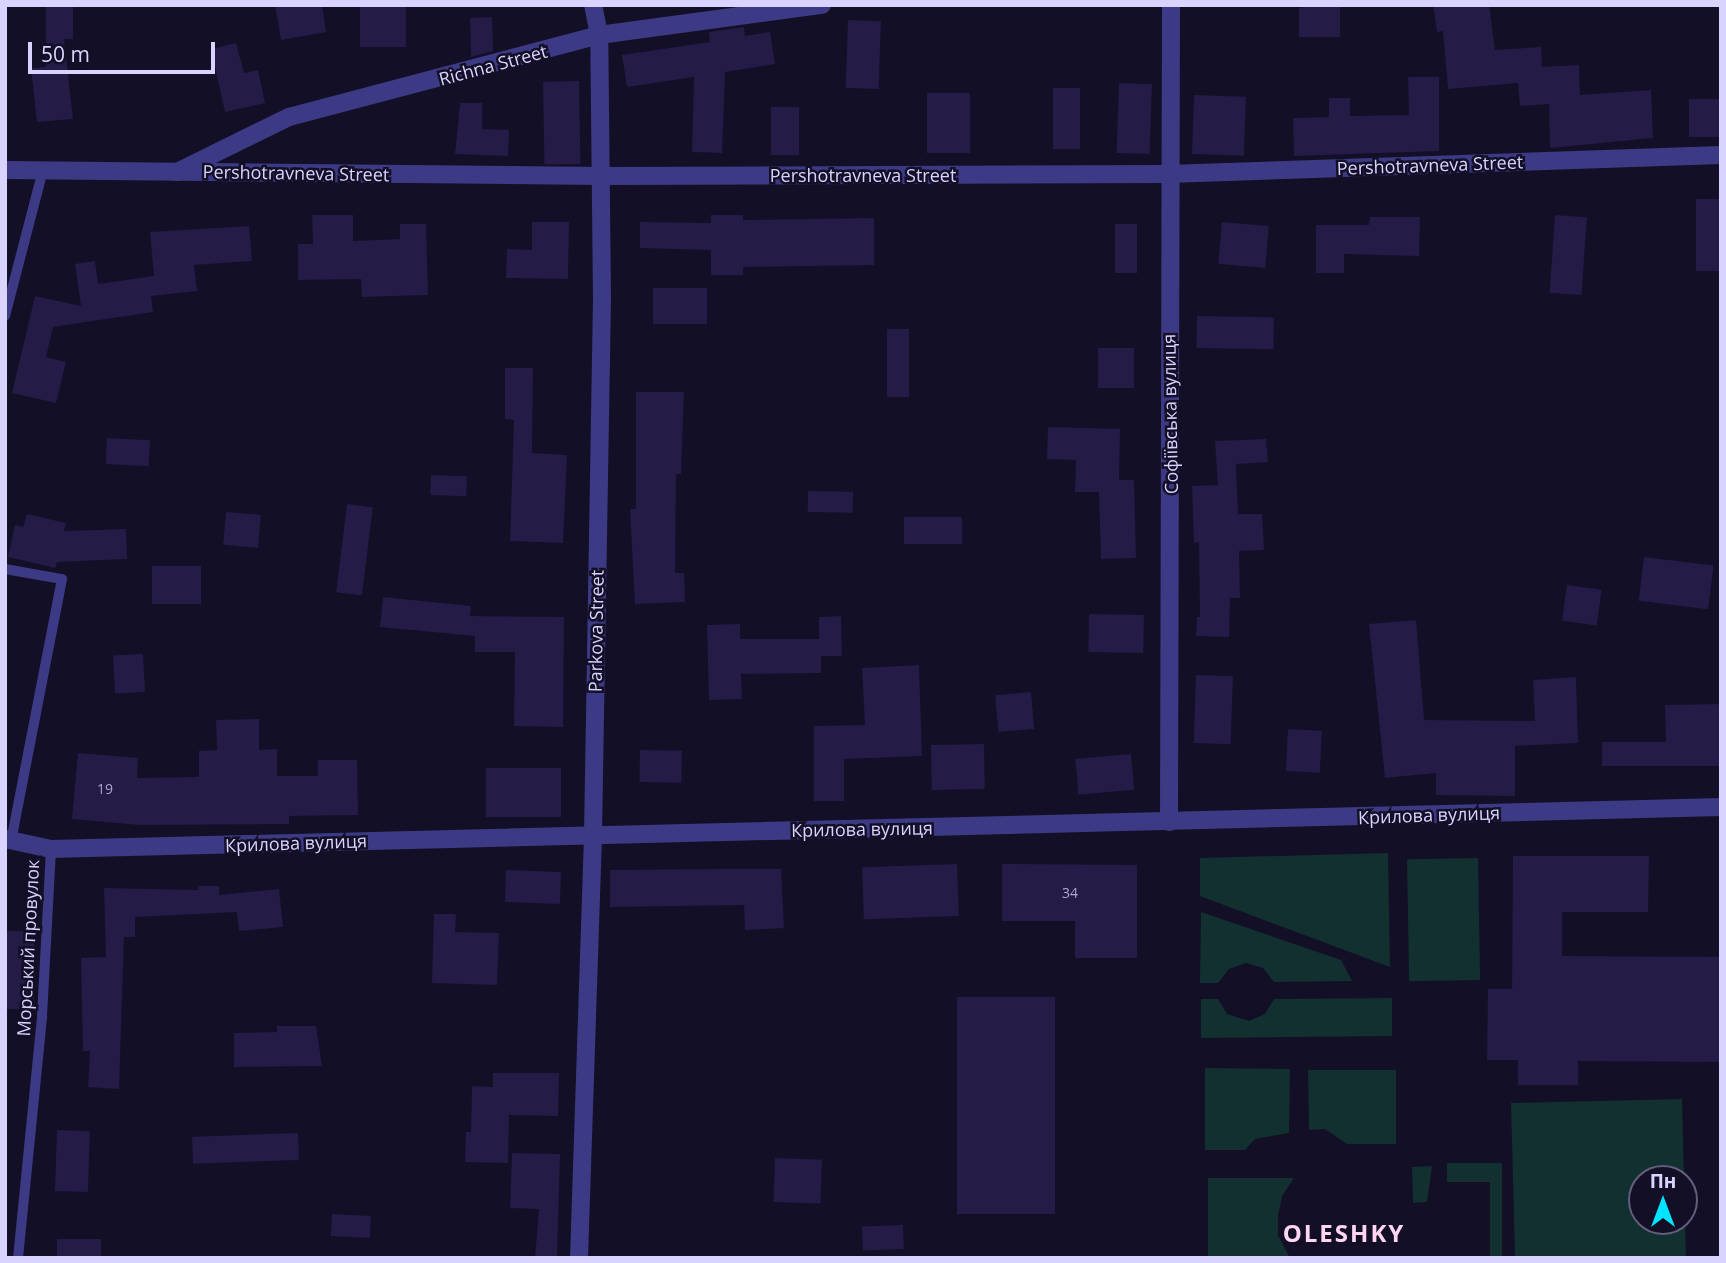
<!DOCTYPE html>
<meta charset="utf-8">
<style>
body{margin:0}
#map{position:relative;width:1726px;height:1263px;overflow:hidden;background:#130f26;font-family:"Open Sans",sans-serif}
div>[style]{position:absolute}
.green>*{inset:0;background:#12302f;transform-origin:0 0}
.building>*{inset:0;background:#241b47;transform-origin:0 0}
.service>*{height:10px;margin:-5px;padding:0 5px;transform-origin:5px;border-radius:5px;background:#3d3a85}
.minor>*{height:18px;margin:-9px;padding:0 9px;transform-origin:9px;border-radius:9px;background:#3d3a85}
.tertiary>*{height:18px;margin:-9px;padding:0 9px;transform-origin:9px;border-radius:9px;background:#3d3a85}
span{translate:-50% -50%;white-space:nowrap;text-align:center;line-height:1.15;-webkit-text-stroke:5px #130f26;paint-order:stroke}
.number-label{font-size:14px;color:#aca6d1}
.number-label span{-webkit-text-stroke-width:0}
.street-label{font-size:18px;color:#d9d4ff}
.district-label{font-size:24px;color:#ffd6f0;font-weight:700;letter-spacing:2px}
.frame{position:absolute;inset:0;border:7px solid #d9d4ff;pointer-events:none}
.north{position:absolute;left:1628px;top:1165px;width:70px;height:70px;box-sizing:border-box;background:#130f26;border:2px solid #625e7d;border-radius:50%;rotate:0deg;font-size:19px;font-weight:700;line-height:28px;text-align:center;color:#d9d4ff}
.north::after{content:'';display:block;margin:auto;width:24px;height:32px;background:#00e5ff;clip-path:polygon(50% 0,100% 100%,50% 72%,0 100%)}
.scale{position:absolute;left:28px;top:42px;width:187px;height:32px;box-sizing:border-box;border:4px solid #d9d4ff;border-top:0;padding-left:9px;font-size:21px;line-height:24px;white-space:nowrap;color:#d9d4ff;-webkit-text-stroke:5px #130f26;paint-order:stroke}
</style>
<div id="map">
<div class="green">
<div style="clip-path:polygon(1388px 853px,1390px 967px,1200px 896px,1200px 858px)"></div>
<div style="left:1478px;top:858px;width:122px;height:71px;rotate:89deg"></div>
<div style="clip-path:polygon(1201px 912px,1341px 960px,1352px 981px,1274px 982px,1263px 968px,1246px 963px,1229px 969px,1218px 983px,1200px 983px)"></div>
<div style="clip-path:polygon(1392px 998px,1392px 1036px,1201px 1038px,1201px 999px,1218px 999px,1227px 1014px,1249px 1021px,1265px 1014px,1274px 999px)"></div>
<div style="clip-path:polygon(1205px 1068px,1290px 1069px,1289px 1133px,1255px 1139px,1245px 1150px,1205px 1150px)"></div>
<div style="clip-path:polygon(1308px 1070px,1396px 1070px,1396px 1144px,1347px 1144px,1325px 1129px,1309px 1130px)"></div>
<div style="clip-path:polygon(1682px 1099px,1684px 1179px,1642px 1179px,1642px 1221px,1684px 1221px,1684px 1180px,1686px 1257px,1721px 1258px,1515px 1258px,1511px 1103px)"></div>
<div style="clip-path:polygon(1447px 1163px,1502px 1163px,1502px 1258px,1449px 1258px,1490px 1256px,1490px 1182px,1447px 1182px)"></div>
<div style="clip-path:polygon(1432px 1166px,1427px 1202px,1413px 1203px,1412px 1167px)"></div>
<div style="clip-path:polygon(1208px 1178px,1294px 1178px,1282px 1196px,1278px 1216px,1278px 1235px,1290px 1258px,1208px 1258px)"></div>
</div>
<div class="building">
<div style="clip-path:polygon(46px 5px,73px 5px,73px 39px,64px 39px,73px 119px,37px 122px,31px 68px,46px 67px)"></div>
<div style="clip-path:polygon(275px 5px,322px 5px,326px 32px,281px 40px)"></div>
<div style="left:360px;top:5px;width:46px;height:42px"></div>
<div style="clip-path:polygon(1316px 5px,1340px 5px,1340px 37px,1299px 37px,1299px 8px)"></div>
<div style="clip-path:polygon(1433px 5px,1489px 5px,1495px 50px,1541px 47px,1542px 67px,1579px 65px,1580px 95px,1651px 90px,1653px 138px,1550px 148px,1549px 104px,1520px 106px,1518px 83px,1448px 89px,1443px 31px,1437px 32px)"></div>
<div style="clip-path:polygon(492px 17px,493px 51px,471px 57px,470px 18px)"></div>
<div style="left:848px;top:20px;width:33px;height:68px;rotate:2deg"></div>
<div style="clip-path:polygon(744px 27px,745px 36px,770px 32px,775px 64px,725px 72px,722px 153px,692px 152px,694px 77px,627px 87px,622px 55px,710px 42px,709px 32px)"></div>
<div style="clip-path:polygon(236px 43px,244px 73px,258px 70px,265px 103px,225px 112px,211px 49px)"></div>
<div style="clip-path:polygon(1408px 77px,1439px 77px,1439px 151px,1294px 156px,1293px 118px,1329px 117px,1329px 98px,1350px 98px,1350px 116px,1409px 115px)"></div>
<div style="left:579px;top:81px;width:83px;height:36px;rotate:89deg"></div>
<div style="left:1119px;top:83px;width:33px;height:70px;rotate:2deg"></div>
<div style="left:1053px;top:88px;width:27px;height:61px"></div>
<div style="left:927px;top:93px;width:43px;height:60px"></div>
<div style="left:1194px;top:95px;width:52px;height:59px;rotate:2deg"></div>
<div style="left:1721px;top:99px;width:38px;height:32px;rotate:90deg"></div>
<div style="clip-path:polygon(460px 103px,482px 103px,482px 129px,509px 130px,508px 156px,455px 154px)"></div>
<div style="left:771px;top:107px;width:28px;height:48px"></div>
<div style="left:1696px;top:199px;width:25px;height:72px"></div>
<div style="clip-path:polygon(312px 215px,353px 215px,353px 241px,400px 239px,400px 224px,426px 224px,428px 295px,362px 297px,361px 279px,298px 280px,298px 244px,313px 244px)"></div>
<div style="clip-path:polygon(711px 215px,743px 215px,743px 220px,874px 218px,874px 265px,743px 267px,743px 275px,711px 275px,711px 250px,640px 248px,640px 222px,711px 223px)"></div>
<div style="left:1555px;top:215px;width:32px;height:78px;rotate:4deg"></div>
<div style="clip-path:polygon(1370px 217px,1420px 217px,1419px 256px,1344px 254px,1344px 273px,1316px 273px,1316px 225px,1369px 225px)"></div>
<div style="clip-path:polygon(532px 222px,569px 222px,568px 279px,506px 278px,507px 249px,532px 250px)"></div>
<div style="left:1222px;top:222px;width:47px;height:42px;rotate:5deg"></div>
<div style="left:1115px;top:224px;width:22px;height:49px"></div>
<div style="clip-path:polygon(249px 226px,252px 261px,194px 265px,197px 291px,151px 296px,153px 312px,53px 327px,46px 357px,66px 362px,56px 403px,12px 393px,35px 296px,81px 306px,75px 264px,95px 261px,98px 284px,154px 276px,150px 232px)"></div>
<div style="left:653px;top:288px;width:54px;height:36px"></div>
<div style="left:1197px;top:316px;width:77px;height:32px;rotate:1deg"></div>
<div style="left:887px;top:329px;width:22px;height:68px"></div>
<div style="left:1098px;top:348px;width:36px;height:40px"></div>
<div style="clip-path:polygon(505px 368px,533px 368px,532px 453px,567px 455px,563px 543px,510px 541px,514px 420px,505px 419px)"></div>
<div style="clip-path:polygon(636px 392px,684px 392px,681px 474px,676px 474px,675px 573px,684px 573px,685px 602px,635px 604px,630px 509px,636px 509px)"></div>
<div style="clip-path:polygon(1048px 427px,1120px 429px,1119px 480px,1134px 480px,1136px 558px,1101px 559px,1099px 492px,1075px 492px,1076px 460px,1047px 459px)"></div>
<div style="left:107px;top:438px;width:43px;height:26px;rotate:3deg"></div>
<div style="clip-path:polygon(1266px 439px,1268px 462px,1236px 464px,1238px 514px,1262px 514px,1264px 550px,1239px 551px,1240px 598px,1230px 598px,1229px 637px,1196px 636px,1197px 617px,1200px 617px,1199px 542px,1194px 543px,1192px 486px,1218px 485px,1215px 441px)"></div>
<div style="left:431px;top:475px;width:36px;height:20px;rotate:2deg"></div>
<div style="left:808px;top:491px;width:45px;height:21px;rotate:1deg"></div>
<div style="left:347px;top:504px;width:26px;height:89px;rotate:7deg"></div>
<div style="left:226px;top:512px;width:35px;height:33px;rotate:5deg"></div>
<div style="clip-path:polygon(27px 514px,66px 523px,64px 531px,126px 529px,127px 559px,57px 562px,55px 568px,8px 557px,15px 525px,23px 527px)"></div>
<div style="left:962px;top:517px;width:27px;height:58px;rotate:90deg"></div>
<div style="left:1644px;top:557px;width:70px;height:44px;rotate:7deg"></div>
<div style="left:152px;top:566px;width:49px;height:38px"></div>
<div style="left:1567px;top:585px;width:35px;height:36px;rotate:8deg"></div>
<div style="clip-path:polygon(383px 597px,471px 606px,470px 616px,564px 617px,563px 727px,514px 726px,515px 652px,475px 652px,475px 636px,380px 627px)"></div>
<div style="left:1089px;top:614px;width:55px;height:38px;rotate:1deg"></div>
<div style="clip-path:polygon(841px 616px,842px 656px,821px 656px,821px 673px,741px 674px,742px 699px,709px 700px,707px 625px,740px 624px,740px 639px,819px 639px,819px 617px)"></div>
<div style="clip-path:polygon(1416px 620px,1424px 720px,1535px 721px,1533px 680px,1576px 677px,1578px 743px,1515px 746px,1515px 796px,1436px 795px,1436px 773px,1385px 778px,1369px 624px)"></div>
<div style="left:143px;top:654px;width:38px;height:30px;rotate:87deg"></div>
<div style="clip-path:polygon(919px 665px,922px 756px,844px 759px,844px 801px,814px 801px,814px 726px,865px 725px,862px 668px)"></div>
<div style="left:1196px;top:675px;width:37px;height:68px;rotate:2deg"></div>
<div style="left:1031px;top:692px;width:37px;height:36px;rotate:85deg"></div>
<div style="clip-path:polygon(1721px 704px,1721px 766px,1602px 766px,1602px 742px,1666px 742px,1665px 705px)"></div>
<div style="clip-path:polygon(259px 719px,259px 750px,277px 749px,277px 776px,318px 776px,318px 760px,357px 760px,358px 815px,289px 816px,289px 824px,139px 825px,72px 819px,78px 753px,138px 758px,137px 778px,199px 777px,199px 751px,217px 750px,216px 720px)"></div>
<div style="left:1288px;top:729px;width:34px;height:42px;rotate:3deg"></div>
<div style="left:984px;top:744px;width:45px;height:53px;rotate:89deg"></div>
<div style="left:640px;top:750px;width:42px;height:32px;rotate:1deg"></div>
<div style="left:1131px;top:754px;width:36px;height:56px;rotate:85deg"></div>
<div style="left:486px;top:768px;width:75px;height:49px"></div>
<div style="clip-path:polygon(1513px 856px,1649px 856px,1648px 912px,1562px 912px,1562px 956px,1721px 957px,1721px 1062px,1578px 1061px,1578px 1085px,1518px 1085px,1518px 1060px,1487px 1060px,1488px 989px,1512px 989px)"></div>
<div style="left:957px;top:864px;width:52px;height:95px;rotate:88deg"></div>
<div style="clip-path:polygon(1002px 864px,1137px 865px,1137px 958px,1075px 958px,1075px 921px,1002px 921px)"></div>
<div style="clip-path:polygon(716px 869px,781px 869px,784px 928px,745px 930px,744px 905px,610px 907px,610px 870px)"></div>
<div style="left:506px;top:870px;width:55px;height:32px;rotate:2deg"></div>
<div style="clip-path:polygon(198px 886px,219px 886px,219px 895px,279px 889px,283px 927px,239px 931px,237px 912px,135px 917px,135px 937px,124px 937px,119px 1089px,88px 1087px,90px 1051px,83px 1051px,81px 958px,106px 957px,104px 888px,198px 890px)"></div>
<div style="clip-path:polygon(434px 914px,456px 914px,455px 932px,499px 933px,497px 985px,432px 983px)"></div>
<div style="left:5px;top:931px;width:29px;height:78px"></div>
<div style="left:957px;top:997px;width:98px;height:217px"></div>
<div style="clip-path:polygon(277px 1026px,316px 1026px,322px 1066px,234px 1067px,234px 1033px,277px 1032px)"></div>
<div style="clip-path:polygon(493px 1073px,559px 1073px,558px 1116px,509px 1115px,508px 1163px,465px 1162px,466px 1132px,471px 1132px,472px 1086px,493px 1087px)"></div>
<div style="left:57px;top:1130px;width:33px;height:61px;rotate:2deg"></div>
<div style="left:298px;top:1133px;width:27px;height:106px;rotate:88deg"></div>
<div style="clip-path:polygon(512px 1153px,560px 1154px,557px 1258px,535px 1258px,539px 1209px,510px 1208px)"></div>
<div style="left:775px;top:1158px;width:47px;height:44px;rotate:2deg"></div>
<div style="left:332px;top:1214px;width:39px;height:22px;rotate:3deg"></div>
<div style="left:903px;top:1225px;width:24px;height:41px;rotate:88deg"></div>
<div style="left:57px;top:1239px;width:44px;height:19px"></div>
</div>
<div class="service">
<div style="left:5px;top:316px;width:151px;rotate:-75.4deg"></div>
<div style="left:5px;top:569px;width:58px;rotate:10deg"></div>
<div style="left:62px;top:579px;width:267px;rotate:101deg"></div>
<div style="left:18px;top:1258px;width:243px;rotate:-84.3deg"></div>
<div style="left:42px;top:1016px;width:167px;rotate:-86.9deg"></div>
</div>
<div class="minor">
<div style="left:177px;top:172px;width:125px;rotate:-26.2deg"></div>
<div style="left:289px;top:117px;width:321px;rotate:-14.8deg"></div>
<div style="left:599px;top:35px;width:225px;rotate:-7.7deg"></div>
<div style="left:1169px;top:822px;width:817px;rotate:-89.86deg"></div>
<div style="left:579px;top:1258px;width:423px;rotate:-88.1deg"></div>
<div style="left:593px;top:835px;width:535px;rotate:-89.04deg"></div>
<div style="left:602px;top:300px;width:265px;rotate:-90.6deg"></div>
<div style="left:599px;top:35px;width:31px;rotate:-101deg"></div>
</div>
<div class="tertiary">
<div style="left:5px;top:170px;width:599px;rotate:0.57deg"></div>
<div style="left:604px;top:176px;width:564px;rotate:-0.2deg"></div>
<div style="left:1168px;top:174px;width:553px;rotate:-1.97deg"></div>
<div style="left:5px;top:839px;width:47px;rotate:12.3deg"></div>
<div style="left:51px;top:849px;width:1671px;rotate:-1.44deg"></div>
</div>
<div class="number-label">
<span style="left:105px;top:789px">19</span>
<span style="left:1070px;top:893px">34</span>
</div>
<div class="street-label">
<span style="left:493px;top:65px;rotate:-15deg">Richna Street</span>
<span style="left:1430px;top:165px;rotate:-2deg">Pershotravneva Street</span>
<span style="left:296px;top:173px;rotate:1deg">Pershotravneva Street</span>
<span style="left:863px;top:175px">Pershotravneva Street</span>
<span style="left:1170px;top:414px;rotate:-91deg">Софіївська вулиця</span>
<span style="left:596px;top:631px;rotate:-89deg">Parkova Street</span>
<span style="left:1429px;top:815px;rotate:-2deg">Крилова вулиця</span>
<span style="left:862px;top:829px;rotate:-1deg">Крилова вулиця</span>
<span style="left:296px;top:843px;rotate:-2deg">Крилова вулиця</span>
<span style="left:28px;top:948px;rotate:-87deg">Морський провулок</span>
</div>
<div class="district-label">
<span style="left:1344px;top:1233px">OLESHKY</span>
</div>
<div class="frame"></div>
<div class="north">Пн</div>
<div class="scale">50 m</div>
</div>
